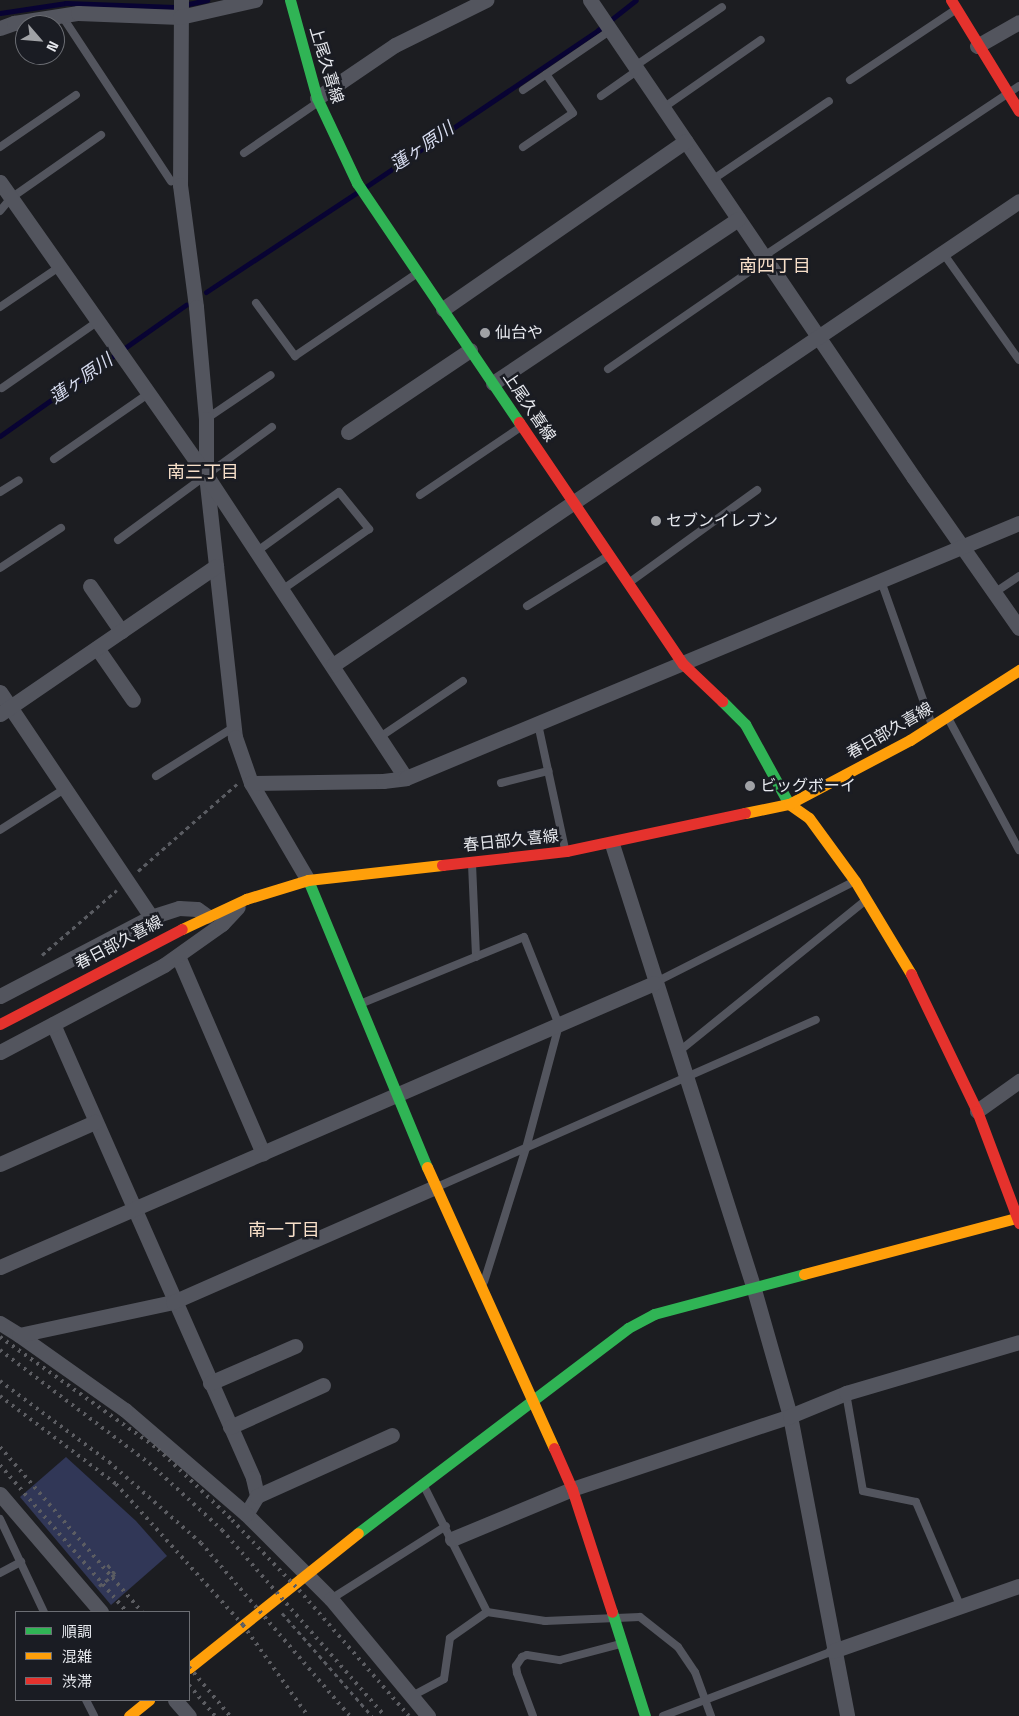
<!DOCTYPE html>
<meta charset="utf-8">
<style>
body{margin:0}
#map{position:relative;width:1019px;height:1716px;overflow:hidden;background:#1c1d21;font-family:"Space Grotesk","Noto Sans JP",sans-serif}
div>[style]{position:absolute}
.green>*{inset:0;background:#313757}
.stream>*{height:5px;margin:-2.5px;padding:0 2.5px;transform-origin:2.5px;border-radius:2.5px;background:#080333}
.path>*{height:3px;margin-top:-1.5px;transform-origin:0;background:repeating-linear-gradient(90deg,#5a5c62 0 4px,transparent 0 8px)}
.lane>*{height:8px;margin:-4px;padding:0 4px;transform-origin:4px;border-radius:4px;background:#53555e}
.street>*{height:15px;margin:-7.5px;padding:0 7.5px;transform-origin:7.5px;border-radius:7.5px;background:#53555e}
.fast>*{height:11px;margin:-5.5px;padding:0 5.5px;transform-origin:5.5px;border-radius:5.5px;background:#30b455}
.slow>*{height:11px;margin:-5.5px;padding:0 5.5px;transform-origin:5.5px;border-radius:5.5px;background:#ff9f0a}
.jam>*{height:11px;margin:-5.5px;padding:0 5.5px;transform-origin:5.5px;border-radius:5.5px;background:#e5322d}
.rail>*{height:4px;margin-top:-2px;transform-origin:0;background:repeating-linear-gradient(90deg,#5c5d62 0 2.5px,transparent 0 7.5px)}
.dots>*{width:14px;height:14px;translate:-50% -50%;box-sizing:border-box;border:2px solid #1a1c23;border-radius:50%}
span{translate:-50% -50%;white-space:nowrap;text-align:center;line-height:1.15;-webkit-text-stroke:5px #1a1c23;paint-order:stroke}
.street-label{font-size:16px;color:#e7e9ee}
.poi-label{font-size:16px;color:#e7e9ee}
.left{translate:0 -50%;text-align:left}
.water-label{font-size:18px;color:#d8ddf0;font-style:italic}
.neighbourhood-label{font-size:18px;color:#f7dfc9}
.legend{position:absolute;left:15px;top:1611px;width:175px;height:90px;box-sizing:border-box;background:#1a1c23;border:1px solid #6c6e74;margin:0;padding:6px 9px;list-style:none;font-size:15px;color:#e7e9ee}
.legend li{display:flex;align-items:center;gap:10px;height:25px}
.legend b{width:25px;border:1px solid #6c6e74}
.north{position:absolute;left:15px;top:15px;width:50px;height:50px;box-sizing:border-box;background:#1a1c23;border:1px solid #6c6e74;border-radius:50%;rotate:117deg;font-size:14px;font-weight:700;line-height:20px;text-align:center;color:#e7e9ee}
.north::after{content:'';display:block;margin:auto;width:18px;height:22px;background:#a0a2a6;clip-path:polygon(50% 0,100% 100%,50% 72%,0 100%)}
</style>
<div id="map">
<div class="green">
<div style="clip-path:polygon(66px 1457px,136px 1521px,167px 1556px,111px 1605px,20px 1497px)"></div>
</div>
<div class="stream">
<div style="left:0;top:13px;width:67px;rotate:-8.6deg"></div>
<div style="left:66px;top:3px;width:108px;rotate:2.1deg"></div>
<div style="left:174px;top:7px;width:34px;rotate:-12deg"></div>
<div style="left:367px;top:186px;width:279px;rotate:-34deg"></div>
<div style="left:598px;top:30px;width:48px;rotate:-38.3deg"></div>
<div style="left:206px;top:292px;width:180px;rotate:-33.4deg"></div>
<div style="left:0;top:436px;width:228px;rotate:-35.2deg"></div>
</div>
<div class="path">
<div style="left:138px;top:871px;width:132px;rotate:-41.3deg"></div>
<div style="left:42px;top:955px;width:99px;rotate:-40.9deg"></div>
<div style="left:99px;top:1586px;width:20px;rotate:-37deg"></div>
<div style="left:115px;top:1574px;width:13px;rotate:-129deg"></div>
<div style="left:282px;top:1613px;width:137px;rotate:48.9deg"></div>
</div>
<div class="lane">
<div style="left:62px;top:16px;width:198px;rotate:56.6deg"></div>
<div style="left:635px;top:66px;width:105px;rotate:-34.1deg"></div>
<div style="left:850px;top:80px;width:126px;rotate:-33.7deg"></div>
<div style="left:523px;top:90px;width:107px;rotate:-34.3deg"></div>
<div style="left:601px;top:96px;width:45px;rotate:-35.1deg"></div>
<div style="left:663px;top:108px;width:119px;rotate:-34.8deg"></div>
<div style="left:0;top:147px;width:92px;rotate:-34.4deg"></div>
<div style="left:523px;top:147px;width:60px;rotate:-34.2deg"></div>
<div style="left:573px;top:113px;width:47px;rotate:-124.7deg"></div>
<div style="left:244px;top:153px;width:88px;rotate:-34.4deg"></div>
<div style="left:712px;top:180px;width:141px;rotate:-34deg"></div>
<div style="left:0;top:211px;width:17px;rotate:-50deg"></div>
<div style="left:11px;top:198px;width:110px;rotate:-35deg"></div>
<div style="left:943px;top:253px;width:131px;rotate:54.6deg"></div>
<div style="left:764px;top:256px;width:306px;rotate:-33.7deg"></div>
<div style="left:256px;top:303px;width:66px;rotate:53.7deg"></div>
<div style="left:295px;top:356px;width:146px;rotate:-34.1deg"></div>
<div style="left:0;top:307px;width:71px;rotate:-34.1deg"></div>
<div style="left:608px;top:369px;width:192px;rotate:-34.6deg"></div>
<div style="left:2px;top:388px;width:116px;rotate:-34.8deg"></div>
<div style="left:206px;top:419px;width:78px;rotate:-34.1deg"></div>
<div style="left:54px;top:459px;width:114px;rotate:-34.7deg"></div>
<div style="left:0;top:492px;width:22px;rotate:-32deg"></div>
<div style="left:420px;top:495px;width:122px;rotate:-34deg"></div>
<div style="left:118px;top:540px;width:191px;rotate:-36.3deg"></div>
<div style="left:256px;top:552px;width:102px;rotate:-35.9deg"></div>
<div style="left:339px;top:492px;width:48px;rotate:51deg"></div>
<div style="left:369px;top:529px;width:106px;rotate:145deg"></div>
<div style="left:0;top:568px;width:73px;rotate:-33.3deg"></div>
<div style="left:881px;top:581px;width:150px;rotate:70.5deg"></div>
<div style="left:630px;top:582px;width:157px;rotate:-35.9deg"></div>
<div style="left:994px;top:593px;width:30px;rotate:-34deg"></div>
<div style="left:527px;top:606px;width:95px;rotate:-31.7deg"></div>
<div style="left:948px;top:718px;width:150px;rotate:61.7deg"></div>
<div style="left:538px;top:724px;width:128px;rotate:77.8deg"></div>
<div style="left:380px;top:737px;width:100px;rotate:-34deg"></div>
<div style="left:156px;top:776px;width:92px;rotate:-32.1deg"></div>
<div style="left:501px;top:783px;width:49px;rotate:-14.3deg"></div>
<div style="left:0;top:830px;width:78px;rotate:-32.5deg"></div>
<div style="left:472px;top:864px;width:93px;rotate:87.5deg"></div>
<div style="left:654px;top:983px;width:223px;rotate:-26.9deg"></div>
<div style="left:360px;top:1004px;width:177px;rotate:-22.2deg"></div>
<div style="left:524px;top:937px;width:95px;rotate:68.3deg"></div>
<div style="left:559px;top:1025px;width:127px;rotate:105deg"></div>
<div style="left:526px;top:1148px;width:140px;rotate:107.4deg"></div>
<div style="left:677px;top:1053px;width:243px;rotate:-39deg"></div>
<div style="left:437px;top:1187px;width:414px;rotate:-23.8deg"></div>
<div style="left:846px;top:1393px;width:99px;rotate:80.2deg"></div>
<div style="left:863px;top:1491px;width:54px;rotate:11.7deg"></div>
<div style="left:916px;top:1502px;width:112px;rotate:66.9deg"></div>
<div style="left:424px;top:1486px;width:141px;rotate:63.4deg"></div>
<div style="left:487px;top:1612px;width:59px;rotate:8.8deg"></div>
<div style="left:545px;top:1621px;width:95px;rotate:-2.4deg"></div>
<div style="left:640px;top:1617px;width:48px;rotate:38.3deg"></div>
<div style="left:678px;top:1647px;width:30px;rotate:56deg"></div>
<div style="left:695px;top:1672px;width:47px;rotate:70deg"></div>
<div style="left:0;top:1519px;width:103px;rotate:64.7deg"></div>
<div style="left:0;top:1573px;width:24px;rotate:-28deg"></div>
<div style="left:331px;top:1599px;width:136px;rotate:-32.4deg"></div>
<div style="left:412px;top:1696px;width:36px;rotate:-28deg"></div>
<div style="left:444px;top:1679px;width:41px;rotate:-81.7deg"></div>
<div style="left:450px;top:1638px;width:45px;rotate:-35.1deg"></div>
<div style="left:86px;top:1700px;width:18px;rotate:63deg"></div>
<div style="left:533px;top:1716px;width:46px;rotate:-110.4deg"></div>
<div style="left:517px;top:1673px;width:7px;rotate:-98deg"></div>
<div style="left:516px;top:1666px;width:11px;rotate:-56deg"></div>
<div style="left:522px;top:1657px;width:5px;rotate:-22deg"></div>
<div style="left:527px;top:1655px;width:33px;rotate:9deg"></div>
<div style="left:560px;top:1660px;width:62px;rotate:-14.9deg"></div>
<div style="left:663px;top:1716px;width:182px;rotate:-20.9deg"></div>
</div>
<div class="street">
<div style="left:181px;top:0;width:185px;rotate:90.3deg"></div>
<div style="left:180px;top:185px;width:123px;rotate:82.5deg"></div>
<div style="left:196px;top:307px;width:112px;rotate:84.9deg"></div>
<div style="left:206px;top:419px;width:56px;rotate:90deg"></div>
<div style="left:206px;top:475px;width:264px;rotate:83.7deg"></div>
<div style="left:235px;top:737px;width:49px;rotate:70.8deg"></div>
<div style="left:251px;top:783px;width:113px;rotate:59.6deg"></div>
<div style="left:590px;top:0;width:577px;rotate:55.87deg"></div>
<div style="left:914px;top:478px;width:183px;rotate:55deg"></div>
<div style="left:0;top:28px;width:15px;rotate:-20deg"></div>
<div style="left:14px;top:23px;width:65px;rotate:-8.9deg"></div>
<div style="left:78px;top:13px;width:102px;rotate:2.2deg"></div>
<div style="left:180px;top:17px;width:77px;rotate:-12.8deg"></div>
<div style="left:977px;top:46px;width:48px;rotate:-29.7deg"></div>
<div style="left:317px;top:98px;width:94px;rotate:-34.2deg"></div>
<div style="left:395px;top:45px;width:102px;rotate:-26.3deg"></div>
<div style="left:0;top:182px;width:358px;rotate:54.9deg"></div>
<div style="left:206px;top:475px;width:363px;rotate:56.6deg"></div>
<div style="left:443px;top:309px;width:295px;rotate:-34.7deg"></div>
<div style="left:493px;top:383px;width:295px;rotate:-33.8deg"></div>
<div style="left:348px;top:432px;width:147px;rotate:-33.9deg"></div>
<div style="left:90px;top:586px;width:55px;rotate:55.4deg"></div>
<div style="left:97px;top:648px;width:63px;rotate:55.3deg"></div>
<div style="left:333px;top:665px;width:828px;rotate:-34.07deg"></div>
<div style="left:0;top:692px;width:271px;rotate:56.1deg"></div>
<div style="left:0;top:714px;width:262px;rotate:-34.4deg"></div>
<div style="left:251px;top:783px;width:132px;rotate:-0.9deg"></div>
<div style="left:383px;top:781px;width:23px;rotate:-7deg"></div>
<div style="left:406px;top:778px;width:664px;rotate:-22.59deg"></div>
<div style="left:612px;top:844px;width:464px;rotate:72.3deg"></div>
<div style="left:753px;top:1286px;width:135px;rotate:74.1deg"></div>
<div style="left:790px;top:1416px;width:305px;rotate:79.2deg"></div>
<div style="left:178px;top:956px;width:215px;rotate:66.7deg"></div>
<div style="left:0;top:996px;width:170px;rotate:-27.6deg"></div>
<div style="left:151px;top:917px;width:29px;rotate:-18deg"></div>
<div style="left:179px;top:908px;width:18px;rotate:3deg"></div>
<div style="left:197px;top:909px;width:12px;rotate:35deg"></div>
<div style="left:53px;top:1024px;width:496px;rotate:66.2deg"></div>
<div style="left:253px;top:1478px;width:18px;rotate:77deg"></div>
<div style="left:257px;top:1496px;width:21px;rotate:121deg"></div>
<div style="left:246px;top:1514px;width:120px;rotate:45deg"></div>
<div style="left:331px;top:1599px;width:152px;rotate:50.3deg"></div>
<div style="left:0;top:1052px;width:186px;rotate:-27.9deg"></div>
<div style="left:164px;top:965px;width:71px;rotate:-35.3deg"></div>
<div style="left:222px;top:924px;width:23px;rotate:-47deg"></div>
<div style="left:977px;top:1111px;width:52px;rotate:-35.5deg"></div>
<div style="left:0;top:1164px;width:104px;rotate:-23.9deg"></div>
<div style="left:0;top:1267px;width:713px;rotate:-23.47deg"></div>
<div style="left:0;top:1323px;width:22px;rotate:32deg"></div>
<div style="left:210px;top:1383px;width:93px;rotate:-23.5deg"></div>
<div style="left:230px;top:1427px;width:102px;rotate:-24.3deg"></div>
<div style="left:0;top:1494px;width:155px;rotate:49.4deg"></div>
<div style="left:257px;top:1496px;width:148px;rotate:-24.3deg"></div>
<div style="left:246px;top:1514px;width:160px;rotate:-139.3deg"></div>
<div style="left:125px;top:1410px;width:130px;rotate:-144.7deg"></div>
<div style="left:19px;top:1335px;width:157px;rotate:-12.1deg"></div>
<div style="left:173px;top:1302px;width:286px;rotate:-23.7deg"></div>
<div style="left:452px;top:1539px;width:130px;rotate:-22.6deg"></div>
<div style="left:572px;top:1489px;width:230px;rotate:-18.5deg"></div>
<div style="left:790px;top:1416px;width:61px;rotate:-22.3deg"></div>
<div style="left:846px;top:1393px;width:180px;rotate:-16.4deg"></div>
<div style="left:833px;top:1651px;width:197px;rotate:-19.3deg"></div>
<div style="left:175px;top:1700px;width:21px;rotate:49deg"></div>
</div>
<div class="fast">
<div style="left:290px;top:0;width:102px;rotate:74.6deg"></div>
<div style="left:317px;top:98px;width:94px;rotate:64.8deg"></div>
<div style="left:357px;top:183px;width:289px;rotate:55.9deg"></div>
<div style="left:722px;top:701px;width:33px;rotate:45deg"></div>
<div style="left:745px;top:724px;width:91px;rotate:61.2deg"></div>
<div style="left:308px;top:880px;width:311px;rotate:67.5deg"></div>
<div style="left:358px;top:1533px;width:339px;rotate:-37.2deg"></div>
<div style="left:628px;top:1328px;width:30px;rotate:-28deg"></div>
<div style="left:654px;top:1314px;width:155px;rotate:-14.9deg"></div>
<div style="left:612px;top:1612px;width:109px;rotate:72.4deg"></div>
</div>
<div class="slow">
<div style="left:789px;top:804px;width:24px;rotate:35deg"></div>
<div style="left:809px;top:818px;width:78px;rotate:53.9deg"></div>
<div style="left:855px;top:881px;width:109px;rotate:58.9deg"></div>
<div style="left:745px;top:813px;width:45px;rotate:-11.6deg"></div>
<div style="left:789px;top:804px;width:137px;rotate:-27.9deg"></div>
<div style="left:910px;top:740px;width:130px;rotate:-32.7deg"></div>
<div style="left:182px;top:929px;width:71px;rotate:-25.1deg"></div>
<div style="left:246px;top:899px;width:65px;rotate:-17deg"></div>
<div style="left:308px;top:880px;width:135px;rotate:-6.4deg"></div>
<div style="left:427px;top:1167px;width:308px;rotate:65.7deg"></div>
<div style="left:804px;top:1274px;width:222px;rotate:-14.8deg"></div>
<div style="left:189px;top:1668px;width:216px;rotate:-38.6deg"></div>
<div style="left:129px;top:1716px;width:26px;rotate:-39deg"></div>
</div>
<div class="jam">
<div style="left:951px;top:0;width:130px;rotate:58.5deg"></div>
<div style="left:519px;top:422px;width:292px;rotate:55.9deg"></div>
<div style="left:683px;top:664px;width:54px;rotate:43.5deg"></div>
<div style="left:442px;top:865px;width:125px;rotate:-6.4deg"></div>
<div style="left:566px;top:851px;width:183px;rotate:-12deg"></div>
<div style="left:911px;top:974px;width:152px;rotate:64.3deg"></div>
<div style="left:977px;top:1111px;width:120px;rotate:69.4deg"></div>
<div style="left:0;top:1024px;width:205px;rotate:-27.6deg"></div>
<div style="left:554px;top:1448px;width:45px;rotate:66.3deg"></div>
<div style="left:572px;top:1489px;width:129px;rotate:72deg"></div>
</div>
<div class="rail">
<div style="left:0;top:1337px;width:194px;rotate:35.3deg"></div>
<div style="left:158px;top:1449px;width:103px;rotate:43.8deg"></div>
<div style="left:232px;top:1520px;width:97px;rotate:46.3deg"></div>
<div style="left:299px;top:1590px;width:167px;rotate:48.9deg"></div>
<div style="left:0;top:1350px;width:187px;rotate:37.2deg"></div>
<div style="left:149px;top:1463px;width:99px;rotate:42.5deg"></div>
<div style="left:222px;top:1530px;width:247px;rotate:48.8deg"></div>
<div style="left:0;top:1381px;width:136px;rotate:36.6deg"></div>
<div style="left:109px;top:1462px;width:123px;rotate:41.4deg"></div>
<div style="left:201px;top:1543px;width:228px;rotate:49.3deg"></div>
<div style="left:0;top:1396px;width:146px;rotate:37.2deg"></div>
<div style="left:116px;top:1484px;width:190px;rotate:48deg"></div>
<div style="left:243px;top:1625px;width:112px;rotate:54.5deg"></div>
<div style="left:0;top:1447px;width:218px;rotate:49.3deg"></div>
<div style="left:0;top:1465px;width:194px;rotate:49.2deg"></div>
<div style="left:189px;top:1667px;width:64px;rotate:50.1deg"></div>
<div style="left:189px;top:1685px;width:40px;rotate:50deg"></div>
</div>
<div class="dots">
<div style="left:485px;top:333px;background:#a0a2a6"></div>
<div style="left:656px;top:521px;background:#a0a2a6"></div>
<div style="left:750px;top:786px;background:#a0a2a6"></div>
</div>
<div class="street-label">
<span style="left:326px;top:65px;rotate:73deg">上尾久喜線</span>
<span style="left:529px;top:407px;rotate:56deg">上尾久喜線</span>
<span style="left:890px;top:731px;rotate:-30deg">春日部久喜線</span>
<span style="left:511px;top:841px;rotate:-6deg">春日部久喜線</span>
<span style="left:119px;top:943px;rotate:-28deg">春日部久喜線</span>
</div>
<div class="poi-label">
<span class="left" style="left:495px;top:333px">仙台や</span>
<span class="left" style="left:666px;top:521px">セブンイレブン</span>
<span class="left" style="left:760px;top:786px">ビッグボーイ</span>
</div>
<div class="water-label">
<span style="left:422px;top:147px;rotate:-34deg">蓮ヶ原川</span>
<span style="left:81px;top:379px;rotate:-35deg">蓮ヶ原川</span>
</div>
<div class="neighbourhood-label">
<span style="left:775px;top:266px">南四丁目</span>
<span style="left:203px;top:472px">南三丁目</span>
<span style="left:284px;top:1230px">南一丁目</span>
</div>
<ul class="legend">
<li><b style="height:6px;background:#30b455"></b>順調</li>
<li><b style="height:6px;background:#ff9f0a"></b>混雑</li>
<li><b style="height:6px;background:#e5322d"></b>渋滞</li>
</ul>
<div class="north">N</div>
</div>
